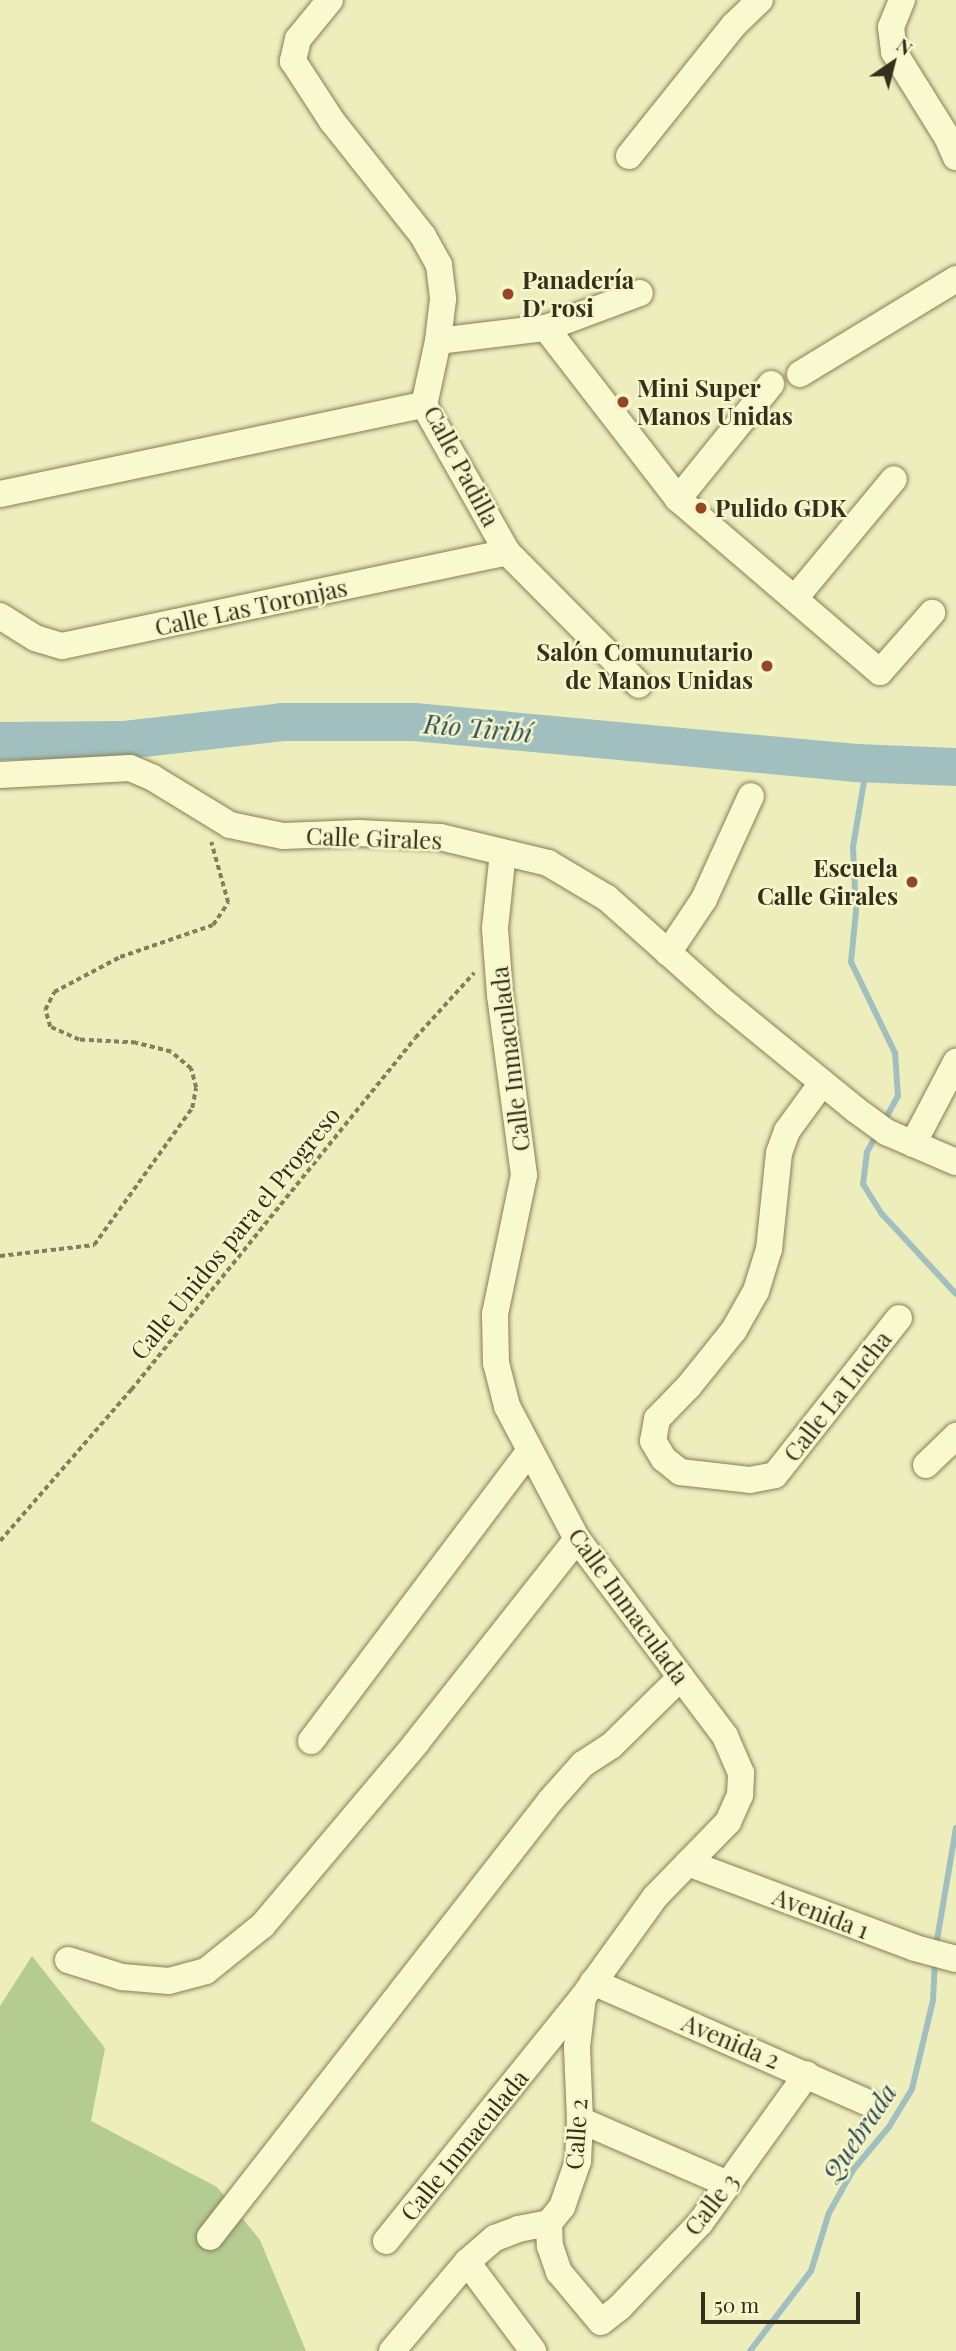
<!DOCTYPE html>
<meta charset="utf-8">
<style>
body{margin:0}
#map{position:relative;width:956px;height:2351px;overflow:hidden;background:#eeeebd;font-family:"Playfair Display",serif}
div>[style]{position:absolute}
.green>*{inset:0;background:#b4cc91}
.stream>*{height:6px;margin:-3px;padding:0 3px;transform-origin:3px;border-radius:3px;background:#a1bfbf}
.river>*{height:38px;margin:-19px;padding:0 19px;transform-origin:19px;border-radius:19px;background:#a1bfbf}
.path>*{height:3.5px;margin-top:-1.75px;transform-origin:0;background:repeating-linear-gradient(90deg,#867e56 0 5px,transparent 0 8.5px)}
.roads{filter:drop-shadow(0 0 2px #867e56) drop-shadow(0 0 2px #867e56)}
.minor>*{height:26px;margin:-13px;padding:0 13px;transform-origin:13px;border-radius:13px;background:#f9f9d0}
.dots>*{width:19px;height:19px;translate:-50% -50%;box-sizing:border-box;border:4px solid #f5f6cc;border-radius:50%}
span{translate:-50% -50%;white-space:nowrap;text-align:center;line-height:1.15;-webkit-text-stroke:5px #f5f6cc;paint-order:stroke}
.poi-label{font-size:24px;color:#352f1b;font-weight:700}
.left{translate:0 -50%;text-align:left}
.right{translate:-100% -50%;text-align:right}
.street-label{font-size:24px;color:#352f1b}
.water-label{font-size:26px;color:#2a4b55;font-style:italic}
.north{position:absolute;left:858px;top:28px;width:70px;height:70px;-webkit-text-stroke:5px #f5f6cc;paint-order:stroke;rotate:35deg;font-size:19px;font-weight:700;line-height:28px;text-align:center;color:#352f1b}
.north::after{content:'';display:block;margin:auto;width:24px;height:32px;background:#352f1b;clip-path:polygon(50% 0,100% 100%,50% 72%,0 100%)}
.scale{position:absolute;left:701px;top:2292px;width:159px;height:32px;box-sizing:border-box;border:4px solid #352f1b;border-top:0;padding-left:9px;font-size:21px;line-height:24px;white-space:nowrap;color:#352f1b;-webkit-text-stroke:5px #f5f6cc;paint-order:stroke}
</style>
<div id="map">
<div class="green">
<div style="clip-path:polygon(32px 1956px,105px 2048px,91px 2121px,217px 2187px,260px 2240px,306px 2351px,0 2351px,0 2006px)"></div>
</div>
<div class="stream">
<div style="left:867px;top:764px;width:84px;rotate:99.6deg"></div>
<div style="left:853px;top:847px;width:64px;rotate:87.3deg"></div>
<div style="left:856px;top:911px;width:51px;rotate:95.6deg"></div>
<div style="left:851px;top:962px;width:101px;rotate:64.2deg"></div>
<div style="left:895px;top:1053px;width:43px;rotate:86deg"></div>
<div style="left:898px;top:1096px;width:29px;rotate:119deg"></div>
<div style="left:877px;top:1134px;width:21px;rotate:119deg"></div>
<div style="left:867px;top:1152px;width:32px;rotate:97deg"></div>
<div style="left:863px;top:1184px;width:36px;rotate:58deg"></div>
<div style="left:882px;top:1214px;width:109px;rotate:47.2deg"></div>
<div style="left:936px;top:1946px;width:120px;rotate:-80.4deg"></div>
<div style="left:750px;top:2351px;width:101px;rotate:-52.7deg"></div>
<div style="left:811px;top:2271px;width:61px;rotate:-72.8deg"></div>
<div style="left:829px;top:2213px;width:49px;rotate:-60.8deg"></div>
<div style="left:853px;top:2170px;width:56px;rotate:-50.1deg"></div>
<div style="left:889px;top:2127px;width:44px;rotate:-58.8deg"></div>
<div style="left:912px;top:2089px;width:91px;rotate:-76.7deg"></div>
<div style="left:933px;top:2000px;width:40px;rotate:-87.1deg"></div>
</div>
<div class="river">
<div style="left:0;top:741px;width:125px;rotate:-0.5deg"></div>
<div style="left:125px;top:740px;width:158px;rotate:-6.5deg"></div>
<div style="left:282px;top:722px;width:132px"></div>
<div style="left:414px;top:722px;width:444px;rotate:5.3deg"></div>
<div style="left:856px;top:763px;width:100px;rotate:2.3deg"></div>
</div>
<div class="path">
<div style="left:0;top:1256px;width:95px;rotate:-6.7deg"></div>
<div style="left:94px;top:1245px;width:168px;rotate:-54.4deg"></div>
<div style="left:192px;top:1108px;width:20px;rotate:-79deg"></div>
<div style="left:196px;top:1088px;width:20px;rotate:-105deg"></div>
<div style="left:191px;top:1069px;width:26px;rotate:-140deg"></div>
<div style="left:171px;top:1052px;width:36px;rotate:-166deg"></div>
<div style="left:136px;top:1043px;width:57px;rotate:-177deg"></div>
<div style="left:79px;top:1040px;width:32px;rotate:-156deg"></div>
<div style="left:50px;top:1027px;width:18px;rotate:-106deg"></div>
<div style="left:45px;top:1010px;width:20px;rotate:-63deg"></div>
<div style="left:54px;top:992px;width:75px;rotate:-27.9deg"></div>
<div style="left:120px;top:957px;width:98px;rotate:-19deg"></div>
<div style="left:213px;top:925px;width:27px;rotate:-56deg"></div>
<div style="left:228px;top:903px;width:63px;rotate:-105.6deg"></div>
<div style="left:0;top:1541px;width:200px;rotate:-49.1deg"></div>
<div style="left:131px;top:1390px;width:452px;rotate:-51.1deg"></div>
<div style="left:415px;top:1038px;width:88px;rotate:-47.8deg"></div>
</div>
<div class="roads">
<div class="minor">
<div style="left:330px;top:0;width:50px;rotate:129.4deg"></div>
<div style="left:298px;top:39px;width:23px;rotate:103deg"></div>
<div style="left:293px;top:61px;width:72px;rotate:57deg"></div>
<div style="left:332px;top:121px;width:147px;rotate:51.6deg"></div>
<div style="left:423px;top:236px;width:33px;rotate:61deg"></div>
<div style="left:439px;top:265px;width:34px;rotate:83deg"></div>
<div style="left:443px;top:299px;width:42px;rotate:96.8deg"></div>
<div style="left:438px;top:341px;width:66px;rotate:102.3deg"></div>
<div style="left:424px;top:405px;width:169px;rotate:60.5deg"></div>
<div style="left:507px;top:552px;width:187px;rotate:45.2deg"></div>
<div style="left:902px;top:0;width:29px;rotate:112deg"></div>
<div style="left:891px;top:27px;width:25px;rotate:83deg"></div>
<div style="left:894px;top:52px;width:100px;rotate:58.1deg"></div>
<div style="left:947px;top:137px;width:22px;rotate:66deg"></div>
<div style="left:629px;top:156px;width:168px;rotate:-51.3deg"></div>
<div style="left:734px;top:25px;width:36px;rotate:-44deg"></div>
<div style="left:546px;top:328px;width:100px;rotate:-20.4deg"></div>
<div style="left:438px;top:341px;width:109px;rotate:-6.9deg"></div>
<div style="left:546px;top:328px;width:216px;rotate:52.3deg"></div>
<div style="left:678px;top:499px;width:266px;rotate:40.6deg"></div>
<div style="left:880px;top:672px;width:79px;rotate:-48.6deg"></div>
<div style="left:800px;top:374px;width:183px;rotate:-31.3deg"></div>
<div style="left:0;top:494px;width:433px;rotate:-11.9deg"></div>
<div style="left:678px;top:499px;width:148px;rotate:-51deg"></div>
<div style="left:796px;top:597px;width:153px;rotate:-50.3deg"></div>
<div style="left:0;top:616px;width:41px;rotate:32.2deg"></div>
<div style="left:35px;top:638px;width:28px;rotate:17deg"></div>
<div style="left:62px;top:646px;width:455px;rotate:-11.9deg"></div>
<div style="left:0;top:775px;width:130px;rotate:-3.1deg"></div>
<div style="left:130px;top:768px;width:25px;rotate:23deg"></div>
<div style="left:153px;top:778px;width:90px;rotate:31.4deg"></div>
<div style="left:230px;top:825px;width:54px;rotate:11.7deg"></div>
<div style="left:283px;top:836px;width:76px;rotate:-2.3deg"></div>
<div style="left:359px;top:833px;width:81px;rotate:2.8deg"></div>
<div style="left:440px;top:837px;width:111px;rotate:13.5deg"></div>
<div style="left:548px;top:863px;width:69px;rotate:30.7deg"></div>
<div style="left:607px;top:898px;width:158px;rotate:41.7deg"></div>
<div style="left:725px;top:1003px;width:169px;rotate:39.2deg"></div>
<div style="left:856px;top:1110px;width:37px;rotate:36deg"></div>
<div style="left:886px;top:1132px;width:76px;rotate:23.2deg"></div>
<div style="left:668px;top:953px;width:65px;rotate:-56.3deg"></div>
<div style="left:704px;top:899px;width:113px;rotate:-65.5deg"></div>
<div style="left:822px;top:1083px;width:59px;rotate:126.1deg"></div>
<div style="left:787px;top:1131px;width:23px;rotate:110deg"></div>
<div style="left:779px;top:1153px;width:97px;rotate:95.9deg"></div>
<div style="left:769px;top:1249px;width:44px;rotate:107.2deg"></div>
<div style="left:756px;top:1291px;width:45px;rotate:119.4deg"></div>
<div style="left:734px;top:1330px;width:72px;rotate:128.8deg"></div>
<div style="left:689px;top:1386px;width:46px;rotate:134.1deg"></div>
<div style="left:657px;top:1419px;width:22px;rotate:100deg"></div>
<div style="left:653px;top:1441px;width:21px;rotate:59deg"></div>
<div style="left:664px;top:1459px;width:21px;rotate:39deg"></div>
<div style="left:680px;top:1472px;width:70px;rotate:6.5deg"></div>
<div style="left:750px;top:1480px;width:25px;rotate:-11deg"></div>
<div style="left:775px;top:1475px;width:200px;rotate:-51.7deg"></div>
<div style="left:913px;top:1144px;width:93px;rotate:-62.3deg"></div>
<div style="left:926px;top:1465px;width:42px;rotate:-44deg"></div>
<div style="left:311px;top:1741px;width:362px;rotate:-53deg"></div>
<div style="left:688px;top:1863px;width:242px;rotate:20.5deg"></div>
<div style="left:915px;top:1948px;width:42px;rotate:15deg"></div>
<div style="left:68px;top:1960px;width:57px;rotate:17.5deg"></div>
<div style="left:122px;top:1977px;width:47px;rotate:4.9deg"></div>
<div style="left:169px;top:1981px;width:38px;rotate:-15deg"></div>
<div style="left:206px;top:1971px;width:73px;rotate:-38.9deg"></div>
<div style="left:263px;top:1925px;width:238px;rotate:-49.9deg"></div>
<div style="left:416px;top:1743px;width:260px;rotate:-51.7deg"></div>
<div style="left:593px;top:1982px;width:300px;rotate:23.7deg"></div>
<div style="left:580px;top:2120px;width:161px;rotate:23.4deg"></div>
<div style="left:549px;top:2223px;width:23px;rotate:88deg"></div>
<div style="left:550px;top:2246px;width:28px;rotate:71deg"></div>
<div style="left:559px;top:2272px;width:65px;rotate:50deg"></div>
<div style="left:601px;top:2322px;width:24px;rotate:-38deg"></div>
<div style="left:620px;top:2307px;width:116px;rotate:-46.4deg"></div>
<div style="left:700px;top:2223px;width:183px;rotate:-54.3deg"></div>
<div style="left:210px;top:2237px;width:553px;rotate:-52.05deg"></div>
<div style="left:550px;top:1801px;width:50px;rotate:-48.3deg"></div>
<div style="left:583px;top:1764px;width:33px;rotate:-33deg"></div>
<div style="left:611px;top:1746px;width:98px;rotate:-44.6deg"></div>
<div style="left:386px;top:2241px;width:314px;rotate:-51.1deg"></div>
<div style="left:583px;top:1997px;width:123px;rotate:-54.2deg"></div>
<div style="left:655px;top:1897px;width:105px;rotate:-45.8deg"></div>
<div style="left:728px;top:1822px;width:30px;rotate:-66deg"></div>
<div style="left:740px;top:1795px;width:22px;rotate:-87deg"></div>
<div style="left:741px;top:1773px;width:40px;rotate:-113.4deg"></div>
<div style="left:725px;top:1736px;width:246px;rotate:-126.9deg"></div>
<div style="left:577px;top:1539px;width:150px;rotate:-117.8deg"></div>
<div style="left:507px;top:1406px;width:44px;rotate:-104.3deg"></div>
<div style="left:496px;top:1363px;width:49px;rotate:-91.2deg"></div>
<div style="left:495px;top:1314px;width:142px;rotate:-78.2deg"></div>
<div style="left:524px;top:1175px;width:182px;rotate:-97.6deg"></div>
<div style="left:500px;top:995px;width:67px;rotate:-94.3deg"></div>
<div style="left:495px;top:928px;width:76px;rotate:-84deg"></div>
<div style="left:467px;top:2262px;width:111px;rotate:53.4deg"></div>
<div style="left:392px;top:2351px;width:116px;rotate:-49.9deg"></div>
<div style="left:467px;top:2262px;width:37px;rotate:-41deg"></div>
<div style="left:495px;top:2238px;width:25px;rotate:-21deg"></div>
<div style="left:518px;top:2229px;width:32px;rotate:-11deg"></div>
<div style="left:549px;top:2223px;width:21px;rotate:-51deg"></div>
<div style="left:562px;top:2207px;width:49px;rotate:-70.8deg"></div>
<div style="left:578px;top:2161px;width:41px;rotate:-87.2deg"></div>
<div style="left:580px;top:2120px;width:73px;rotate:-92.4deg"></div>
<div style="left:577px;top:2047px;width:50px;rotate:-83.2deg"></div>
</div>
</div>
<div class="dots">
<div style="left:508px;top:294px;background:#964625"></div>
<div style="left:623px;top:402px;background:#964625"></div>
<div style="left:701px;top:508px;background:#964625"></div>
<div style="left:767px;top:666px;background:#964625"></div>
<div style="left:912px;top:882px;background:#964625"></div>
</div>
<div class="poi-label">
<span class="left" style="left:522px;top:294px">Panadería<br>D' rosi</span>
<span class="left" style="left:637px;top:402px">Mini Super<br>Manos Unidas</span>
<span class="left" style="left:715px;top:508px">Pulido GDK</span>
<span class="right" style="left:753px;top:666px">Salón Comunutario<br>de Manos Unidas</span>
<span class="right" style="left:898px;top:882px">Escuela<br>Calle Girales</span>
</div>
<div class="street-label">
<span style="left:462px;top:466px;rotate:62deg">Calle Padilla</span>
<span style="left:251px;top:607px;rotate:-12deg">Calle Las Toronjas</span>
<span style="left:374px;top:838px;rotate:2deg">Calle Girales</span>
<span style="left:510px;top:1059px;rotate:-97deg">Calle Inmaculada</span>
<span style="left:235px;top:1233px;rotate:-51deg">Calle Unidos para el Progreso</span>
<span style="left:837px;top:1396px;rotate:-52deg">Calle La Lucha</span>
<span style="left:629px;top:1606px;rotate:54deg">Calle Inmaculada</span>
<span style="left:821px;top:1913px;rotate:21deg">Avenida 1</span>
<span style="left:731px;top:2041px;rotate:23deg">Avenida 2</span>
<span style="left:576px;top:2134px;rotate:-86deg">Calle 2</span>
<span style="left:464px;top:2145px;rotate:-51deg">Calle Inmaculada</span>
<span style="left:711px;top:2204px;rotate:-52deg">Calle 3</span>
</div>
<div class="water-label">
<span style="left:478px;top:728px;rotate:5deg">Río Tiribí</span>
<span style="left:859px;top:2132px;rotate:-56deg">Quebrada</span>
</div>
<div class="north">N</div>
<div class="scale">50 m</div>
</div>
